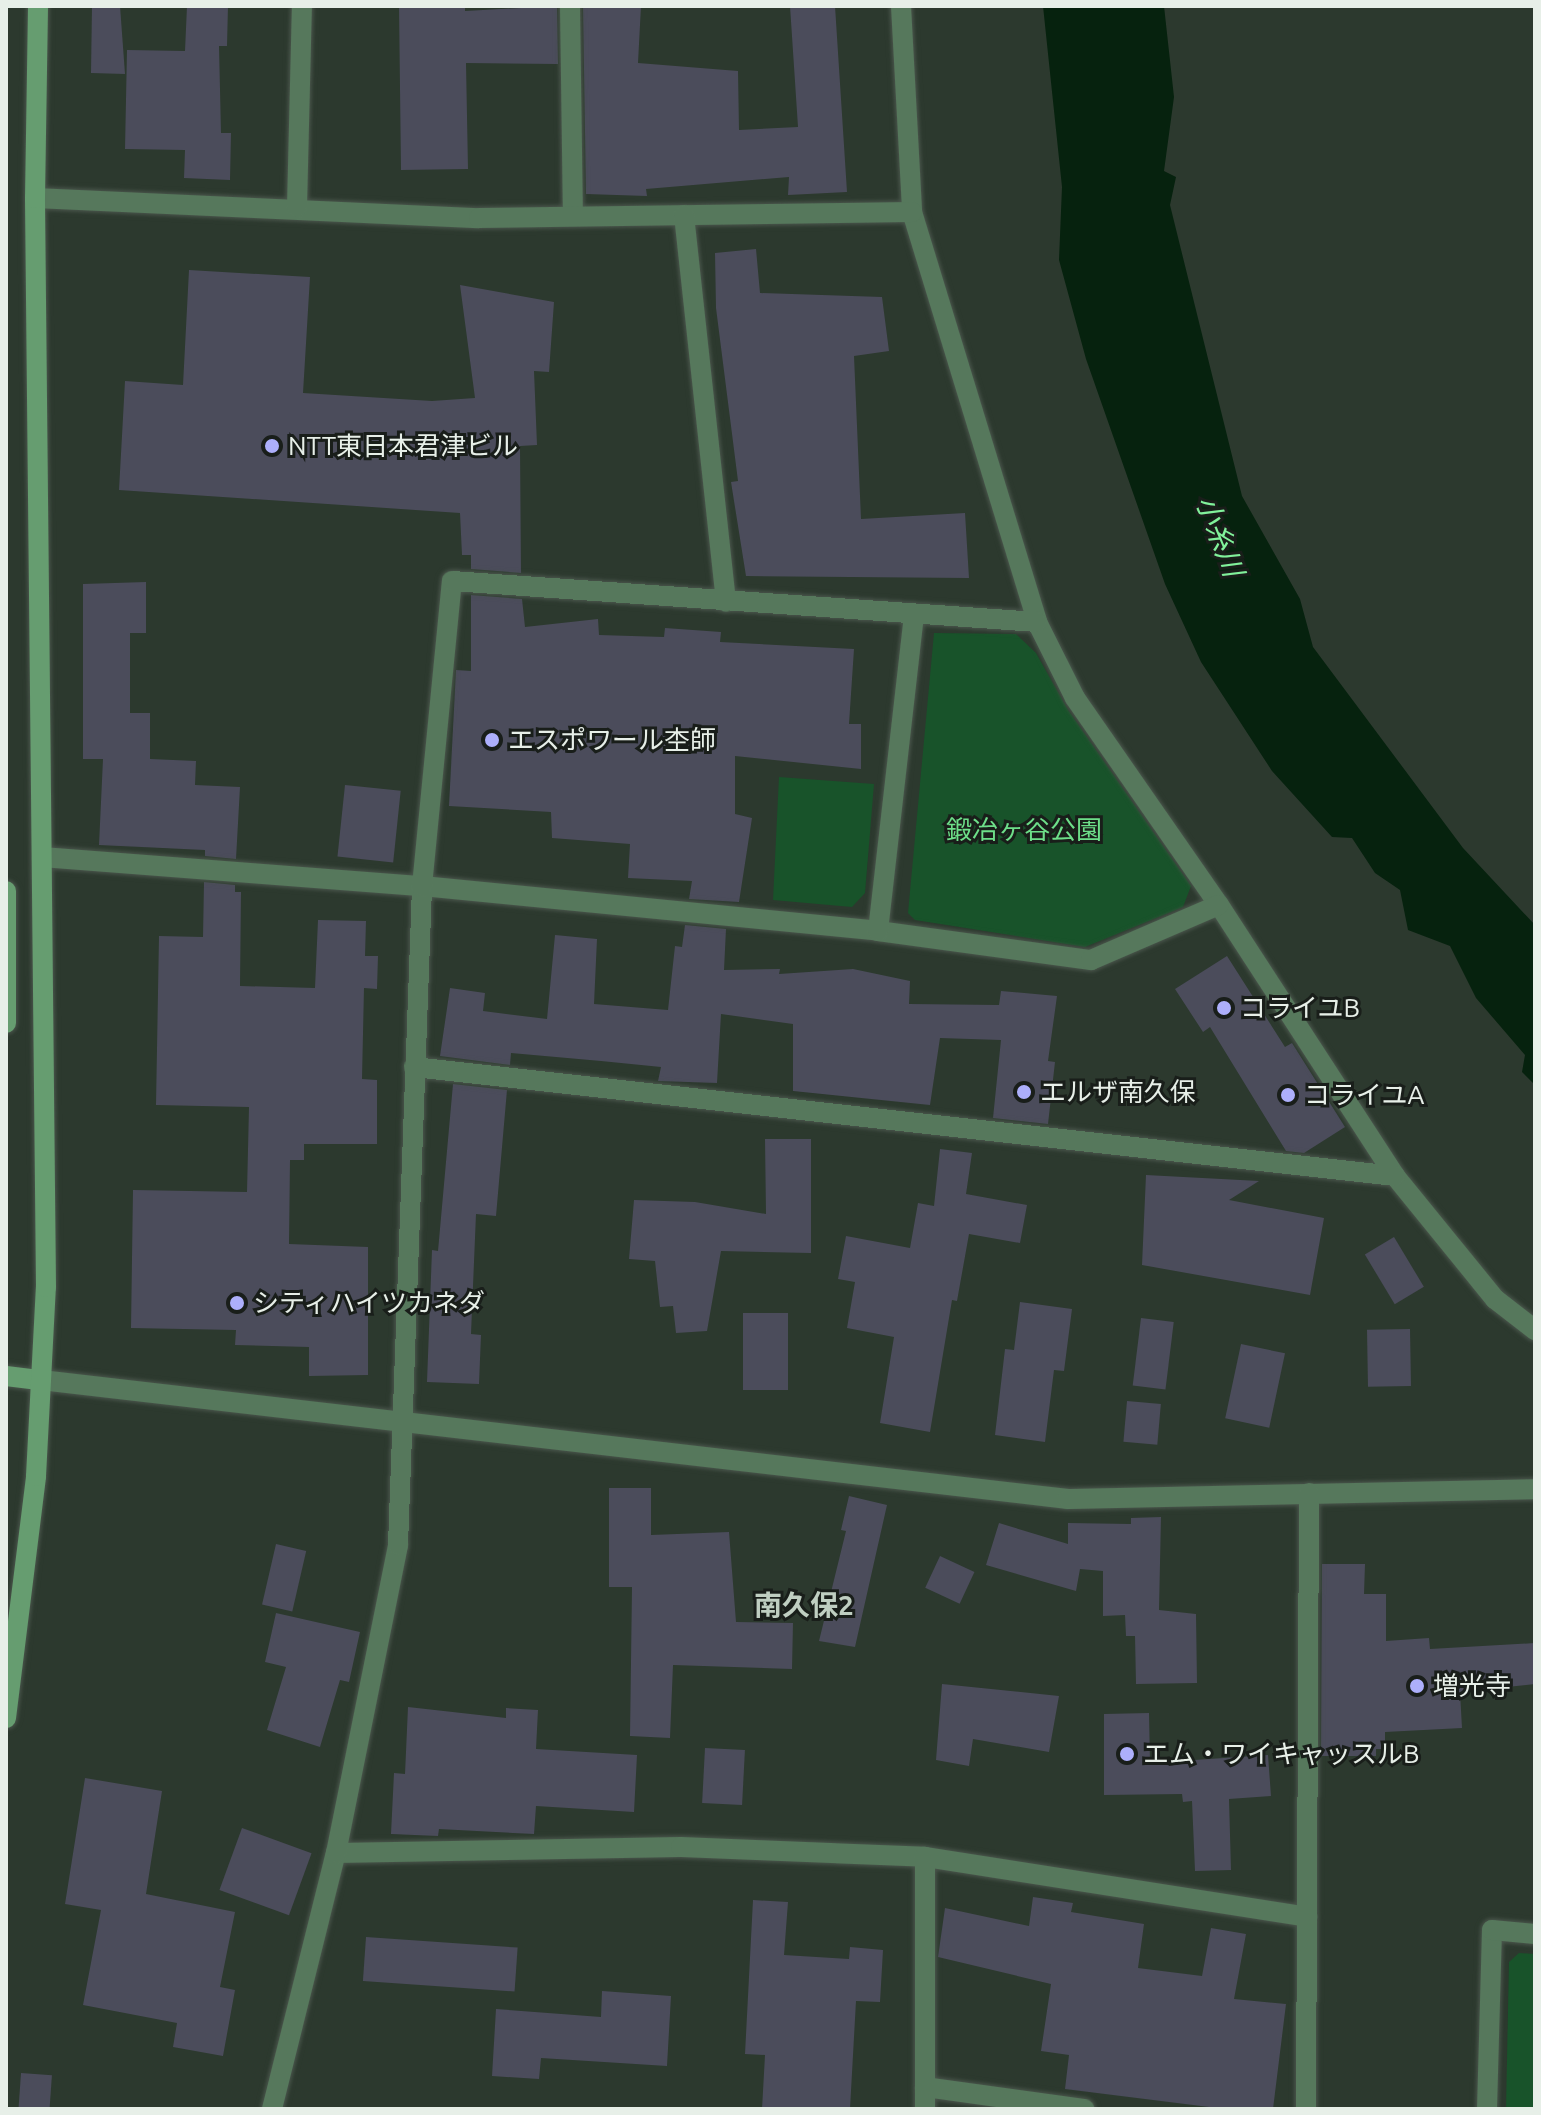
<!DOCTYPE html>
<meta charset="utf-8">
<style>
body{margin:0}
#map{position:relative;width:1541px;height:2115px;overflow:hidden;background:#2c392e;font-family:Ubuntu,"Noto Sans JP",sans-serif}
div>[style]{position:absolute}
.green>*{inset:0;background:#18532a}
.water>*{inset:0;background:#06220e}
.building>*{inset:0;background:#4b4c5b;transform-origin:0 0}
.roads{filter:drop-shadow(0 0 2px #4a564c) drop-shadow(0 0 2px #4a564c)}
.street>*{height:20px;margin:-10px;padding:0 10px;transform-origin:10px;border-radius:10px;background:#56785c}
.secondary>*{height:20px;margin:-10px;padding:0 10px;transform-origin:10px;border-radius:10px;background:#669d70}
.dots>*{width:22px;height:22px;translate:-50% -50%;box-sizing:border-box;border:4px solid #191e1a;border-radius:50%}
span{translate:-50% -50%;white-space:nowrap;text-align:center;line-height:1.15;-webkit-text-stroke:6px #191e1a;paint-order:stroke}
.poi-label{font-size:26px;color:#e7efe8}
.left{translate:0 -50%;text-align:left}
.park-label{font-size:26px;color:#6ddf89}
.water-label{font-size:28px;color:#81f29b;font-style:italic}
.neighbourhood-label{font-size:28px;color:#bfcec1;font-weight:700}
.frame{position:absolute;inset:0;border:8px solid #e7efe8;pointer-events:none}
</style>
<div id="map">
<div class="green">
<div style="clip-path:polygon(934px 633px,1016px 634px,1036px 653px,1068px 710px,1191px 886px,1183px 907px,1085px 947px,915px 920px,908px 913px)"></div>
<div style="clip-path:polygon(779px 777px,874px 784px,865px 893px,852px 907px,773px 900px)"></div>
<div style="clip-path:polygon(1519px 1953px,1535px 1954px,1535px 2109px,1506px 2109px,1509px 1962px)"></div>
</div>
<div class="water">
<div style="clip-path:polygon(1043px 6px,1164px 6px,1174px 97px,1164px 171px,1176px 177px,1170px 205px,1242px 496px,1300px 599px,1313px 647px,1463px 848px,1535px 925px,1535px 1085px,1522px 1072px,1525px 1055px,1476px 998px,1450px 946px,1408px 930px,1400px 890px,1375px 873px,1352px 838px,1332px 837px,1272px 771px,1201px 662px,1165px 584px,1086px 359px,1059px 260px,1062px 187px)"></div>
</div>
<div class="building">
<div style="clip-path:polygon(92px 6px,120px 6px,125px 74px,91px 73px)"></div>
<div style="clip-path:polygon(187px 6px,228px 6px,227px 46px,219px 46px,221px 133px,231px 133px,230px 180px,184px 178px,185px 150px,125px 149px,127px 50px,185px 51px)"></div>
<div style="clip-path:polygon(399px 6px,465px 6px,465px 11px,557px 6px,558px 64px,466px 63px,468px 169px,401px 170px)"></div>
<div style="clip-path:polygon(583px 6px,641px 6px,638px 63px,738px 71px,739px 130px,798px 127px,790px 6px,835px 6px,847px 192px,788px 195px,789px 177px,646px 189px,647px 196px,586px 194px)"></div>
<div style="clip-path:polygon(756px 249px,760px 293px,882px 297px,889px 351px,854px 356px,861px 519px,965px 513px,969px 578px,746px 576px,731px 482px,738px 481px,716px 308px,715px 253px)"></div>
<div style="clip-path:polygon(189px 270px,310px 277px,303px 393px,432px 401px,475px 398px,460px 285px,554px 302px,549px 372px,534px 371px,537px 445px,520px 446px,521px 573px,471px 569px,471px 555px,462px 555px,460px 513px,119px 490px,125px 381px,183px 385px)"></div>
<div style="clip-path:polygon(146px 582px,146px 633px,130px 633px,130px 713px,150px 713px,150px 759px,196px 761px,195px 785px,240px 787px,236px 859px,205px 856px,205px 850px,99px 845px,103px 759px,83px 759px,83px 584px)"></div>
<div style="clip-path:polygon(471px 595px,522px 599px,525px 627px,598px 619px,599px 635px,664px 637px,665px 628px,721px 632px,720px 642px,854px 649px,849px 724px,861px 724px,861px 769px,735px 756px,735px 814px,752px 818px,739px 902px,689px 899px,692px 881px,628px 878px,630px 844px,552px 838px,551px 812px,449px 806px,456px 670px,471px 671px)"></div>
<div style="left:345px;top:785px;width:56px;height:72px;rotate:6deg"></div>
<div style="clip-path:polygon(204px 882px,235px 885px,235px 892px,241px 892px,240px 986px,315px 988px,318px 920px,366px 921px,365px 956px,378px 956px,377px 989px,364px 988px,362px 1079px,377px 1080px,377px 1144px,304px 1144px,304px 1160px,290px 1160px,289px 1244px,368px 1247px,368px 1375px,309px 1376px,309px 1347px,235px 1345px,236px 1330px,131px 1328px,133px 1190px,247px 1192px,249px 1107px,156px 1105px,159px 936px,203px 937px)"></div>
<div style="clip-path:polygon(685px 925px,726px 929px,724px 970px,780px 969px,779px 974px,853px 969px,910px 981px,909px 1004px,999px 1005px,1001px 991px,1057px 996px,1048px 1061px,1055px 1062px,1048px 1124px,993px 1118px,1001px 1040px,940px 1038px,930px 1105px,793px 1091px,793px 1024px,721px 1014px,717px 1083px,658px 1081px,661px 1067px,601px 1061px,511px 1053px,510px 1065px,440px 1056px,450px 988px,485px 993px,483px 1011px,547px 1019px,555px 935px,597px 939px,594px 1004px,668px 1010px,675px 946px,682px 947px)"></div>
<div style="clip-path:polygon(1227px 956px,1285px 1047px,1292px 1043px,1345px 1127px,1304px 1153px,1286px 1151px,1210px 1027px,1203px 1032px,1175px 989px)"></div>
<div style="clip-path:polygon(453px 1084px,507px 1090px,496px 1216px,476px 1214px,471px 1334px,481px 1335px,479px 1384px,427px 1382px,432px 1250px,438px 1251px)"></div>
<div style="clip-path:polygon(765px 1139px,811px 1139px,811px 1253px,721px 1251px,707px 1331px,676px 1333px,673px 1306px,660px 1307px,655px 1261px,629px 1259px,634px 1200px,695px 1202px,766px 1214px)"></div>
<div style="clip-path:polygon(940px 1149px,972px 1153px,966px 1194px,1027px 1205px,1020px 1243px,969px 1234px,957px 1301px,952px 1300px,930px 1432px,880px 1423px,894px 1337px,847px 1328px,855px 1282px,838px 1279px,846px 1236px,910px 1248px,918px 1203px,934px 1206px)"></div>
<div style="clip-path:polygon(1146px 1175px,1259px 1181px,1229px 1200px,1324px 1218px,1310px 1295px,1142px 1265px)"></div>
<div style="left:1394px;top:1237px;width:58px;height:34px;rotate:59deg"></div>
<div style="clip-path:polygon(1020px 1302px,1072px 1309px,1064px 1371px,1054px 1370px,1045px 1442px,995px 1435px,1005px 1349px,1014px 1350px)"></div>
<div style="left:743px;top:1313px;width:45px;height:77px"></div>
<div style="left:1141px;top:1318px;width:33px;height:68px;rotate:7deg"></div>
<div style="left:1410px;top:1329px;width:57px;height:43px;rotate:89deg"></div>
<div style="left:1241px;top:1344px;width:45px;height:76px;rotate:12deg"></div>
<div style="left:1127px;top:1401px;width:34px;height:41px;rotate:5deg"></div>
<div style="clip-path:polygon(609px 1488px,651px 1488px,651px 1535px,729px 1532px,736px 1622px,793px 1623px,792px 1669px,673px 1665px,670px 1738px,630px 1736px,632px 1587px,609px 1587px)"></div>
<div style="clip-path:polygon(849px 1496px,887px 1505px,855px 1647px,819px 1641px,846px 1531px,841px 1530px)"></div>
<div style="clip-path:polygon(1161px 1517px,1159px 1610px,1196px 1614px,1197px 1683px,1136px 1684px,1135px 1636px,1126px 1636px,1125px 1615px,1103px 1616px,1103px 1571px,1080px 1569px,1076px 1591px,986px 1565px,999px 1523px,1068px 1544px,1068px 1523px,1131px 1524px,1131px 1518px)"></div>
<div style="left:276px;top:1544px;width:31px;height:62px;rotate:13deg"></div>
<div style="left:940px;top:1556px;width:38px;height:35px;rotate:25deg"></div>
<div style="clip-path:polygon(1322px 1564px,1365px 1564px,1364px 1594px,1386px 1594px,1386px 1641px,1429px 1638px,1430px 1649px,1535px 1643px,1535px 1684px,1460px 1692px,1462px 1728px,1385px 1732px,1385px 1749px,1376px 1749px,1376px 1756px,1321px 1756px)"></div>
<div style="clip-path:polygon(276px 1613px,360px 1632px,349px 1682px,340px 1680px,320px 1747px,267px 1730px,286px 1667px,265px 1662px)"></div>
<div style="clip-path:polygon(942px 1684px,1059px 1696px,1049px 1752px,973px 1739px,969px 1766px,936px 1760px)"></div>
<div style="clip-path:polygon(408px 1707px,506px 1718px,506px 1708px,538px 1710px,536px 1749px,637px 1755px,634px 1812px,536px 1806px,534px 1834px,439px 1829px,438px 1836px,391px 1834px,394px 1773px,405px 1774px)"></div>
<div style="clip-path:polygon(1149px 1713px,1150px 1763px,1268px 1755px,1271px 1796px,1229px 1799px,1231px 1870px,1195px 1871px,1192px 1801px,1183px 1802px,1182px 1794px,1104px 1795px,1104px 1714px)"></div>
<div style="left:705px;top:1748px;width:40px;height:55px;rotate:3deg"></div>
<div style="clip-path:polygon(85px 1778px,162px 1791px,146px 1894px,235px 1912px,220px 1987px,235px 1990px,223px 2056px,173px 2047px,177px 2023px,83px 2005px,101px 1910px,65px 1904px)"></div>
<div style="left:242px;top:1828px;width:74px;height:66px;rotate:20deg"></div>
<div style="clip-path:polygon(1033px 1897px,1073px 1903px,1071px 1912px,1144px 1924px,1138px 1968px,1202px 1976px,1211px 1928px,1246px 1934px,1234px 1999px,1286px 2004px,1273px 2109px,1225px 2109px,1065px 2089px,1069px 2055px,1041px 2051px,1051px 1984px,938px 1957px,945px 1908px,1029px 1926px)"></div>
<div style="clip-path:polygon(753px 1900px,788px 1902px,784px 1955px,849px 1959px,850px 1947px,883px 1950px,880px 2002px,856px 2001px,850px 2109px,762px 2109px,765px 2055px,745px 2054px)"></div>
<div style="left:366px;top:1937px;width:152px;height:44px;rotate:4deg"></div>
<div style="clip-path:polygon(602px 1991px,671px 1996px,667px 2066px,541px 2058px,539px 2079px,492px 2076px,496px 2009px,601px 2017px)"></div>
<div style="left:21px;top:2073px;width:31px;height:36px;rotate:4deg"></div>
</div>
<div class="roads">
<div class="street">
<div style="left:570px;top:6px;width:210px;rotate:89.2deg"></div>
<div style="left:901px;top:6px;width:206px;rotate:86.9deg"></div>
<div style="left:912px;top:212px;width:429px;rotate:73deg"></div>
<div style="left:1037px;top:622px;width:85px;rotate:63.4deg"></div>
<div style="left:1075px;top:698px;width:252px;rotate:55.2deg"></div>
<div style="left:1219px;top:905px;width:323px;rotate:57deg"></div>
<div style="left:1395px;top:1176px;width:159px;rotate:50.9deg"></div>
<div style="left:1495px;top:1299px;width:51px;rotate:37.8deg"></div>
<div style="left:35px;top:198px;width:444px;rotate:2.6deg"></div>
<div style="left:479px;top:218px;width:433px;rotate:-0.8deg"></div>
<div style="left:297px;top:207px;width:201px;rotate:-88.6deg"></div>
<div style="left:684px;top:215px;width:389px;rotate:83.8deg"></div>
<div style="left:42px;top:857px;width:381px;rotate:4.4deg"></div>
<div style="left:422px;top:886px;width:458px;rotate:5.6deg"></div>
<div style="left:878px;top:931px;width:215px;rotate:7.8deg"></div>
<div style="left:1091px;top:960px;width:139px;rotate:-23.3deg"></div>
<div style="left:878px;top:931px;width:319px;rotate:-83.5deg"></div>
<div style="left:414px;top:1067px;width:987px;rotate:6.34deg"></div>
<div style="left:41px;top:1380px;width:1034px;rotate:6.61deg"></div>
<div style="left:1068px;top:1499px;width:467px;rotate:-1.2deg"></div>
<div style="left:336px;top:1853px;width:345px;rotate:-1deg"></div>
<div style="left:681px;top:1847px;width:244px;rotate:2.3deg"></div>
<div style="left:925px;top:1857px;width:387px;rotate:8.9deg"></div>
<div style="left:925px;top:2087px;width:161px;rotate:7.9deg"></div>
<div style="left:272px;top:2109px;width:264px;rotate:-76deg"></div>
<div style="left:336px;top:1853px;width:314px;rotate:-78.6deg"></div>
<div style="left:398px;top:1545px;width:659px;rotate:-87.91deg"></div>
<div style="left:422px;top:886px;width:306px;rotate:-84.4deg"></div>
<div style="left:452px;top:581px;width:586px;rotate:4.01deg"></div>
<div style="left:925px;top:2109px;width:252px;rotate:-90deg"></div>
<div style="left:1306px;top:2109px;width:616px;rotate:-89.72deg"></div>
<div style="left:1487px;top:2109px;width:179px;rotate:-88.4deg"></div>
<div style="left:1492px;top:1930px;width:43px;rotate:5.3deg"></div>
</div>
<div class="secondary">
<div style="left:6px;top:891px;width:132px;rotate:90deg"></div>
<div style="left:6px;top:1376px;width:35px;rotate:7deg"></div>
<div style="left:6px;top:1718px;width:244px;rotate:-82.9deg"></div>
<div style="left:36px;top:1476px;width:189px;rotate:-87deg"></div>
<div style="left:46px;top:1287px;width:1089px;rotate:-90.58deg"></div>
<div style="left:35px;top:198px;width:192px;rotate:-89.1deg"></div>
</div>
</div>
<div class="dots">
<div style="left:272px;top:446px;background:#adaffb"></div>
<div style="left:492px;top:740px;background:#adaffb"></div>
<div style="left:1224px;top:1008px;background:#adaffb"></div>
<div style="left:1024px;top:1092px;background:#adaffb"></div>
<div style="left:1288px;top:1095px;background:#adaffb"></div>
<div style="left:237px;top:1303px;background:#adaffb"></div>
<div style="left:1417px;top:1686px;background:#adaffb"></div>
<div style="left:1127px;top:1754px;background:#adaffb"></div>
</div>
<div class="poi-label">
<span class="left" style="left:288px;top:446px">NTT東日本君津ビル</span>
<span class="left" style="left:508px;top:740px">エスポワール杢師</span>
<span class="left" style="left:1240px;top:1008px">コライユB</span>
<span class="left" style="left:1040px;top:1092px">エルザ南久保</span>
<span class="left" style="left:1304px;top:1095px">コライユA</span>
<span class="left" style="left:253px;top:1303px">シティハイツカネダ</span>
<span class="left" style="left:1433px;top:1686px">増光寺</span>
<span class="left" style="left:1143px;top:1754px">エム・ワイキャッスルB</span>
</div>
<div class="park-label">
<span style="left:1024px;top:830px">鍛冶ヶ谷公園</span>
</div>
<div class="water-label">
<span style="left:1220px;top:536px;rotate:69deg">小糸川</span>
</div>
<div class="neighbourhood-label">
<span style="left:804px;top:1605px">南久保2</span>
</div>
<div class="frame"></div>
</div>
